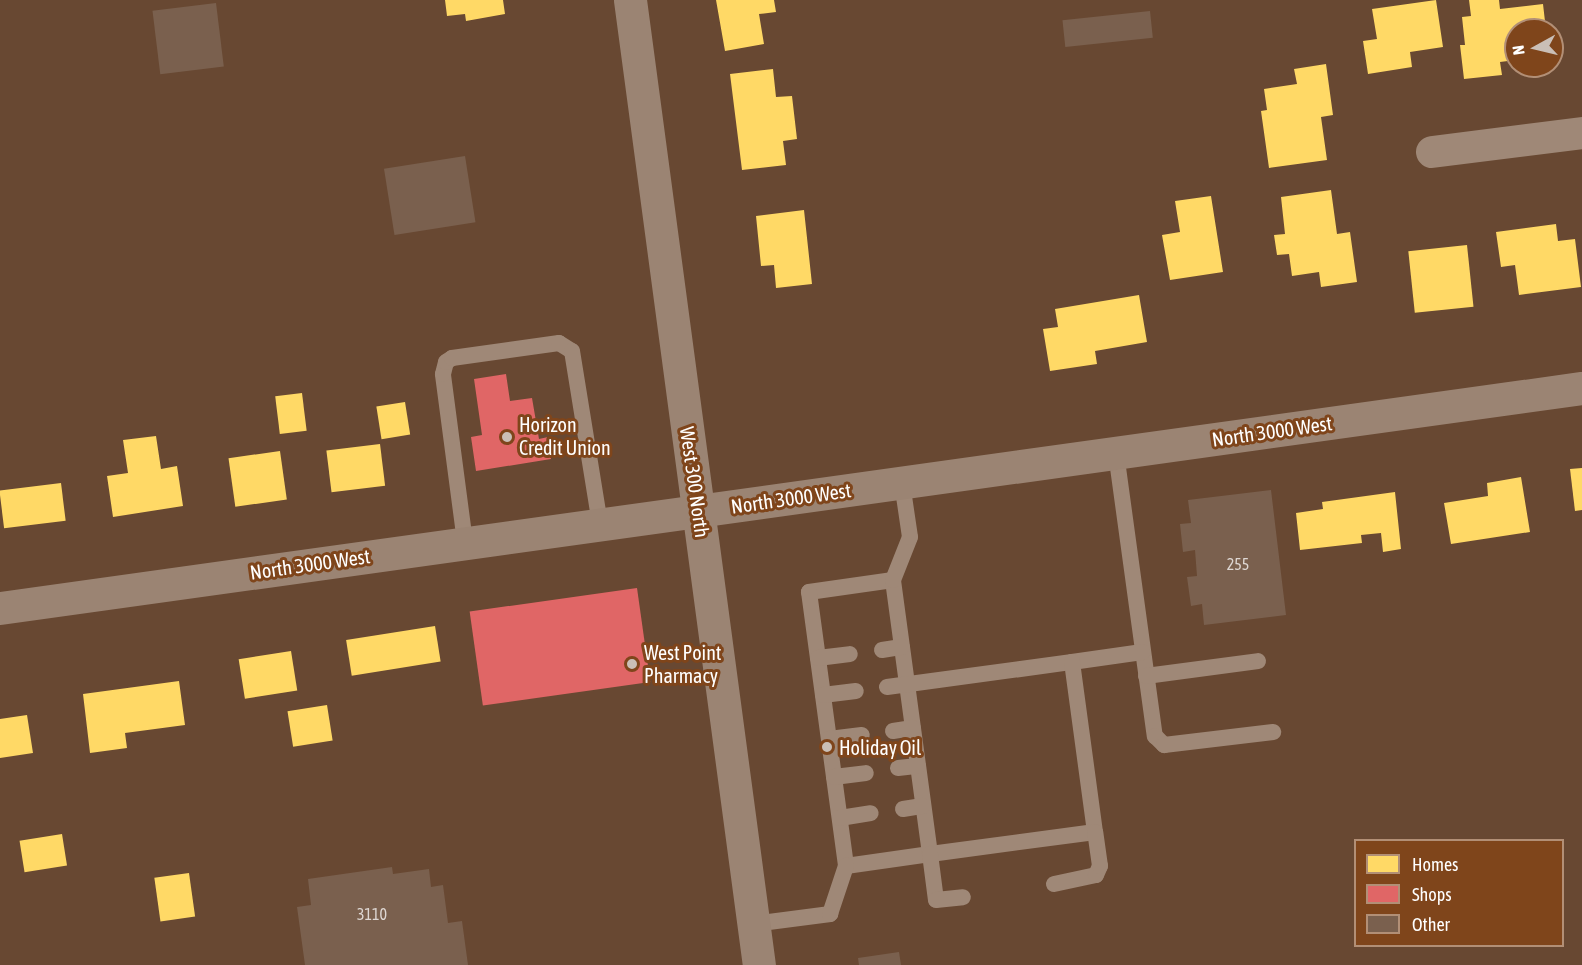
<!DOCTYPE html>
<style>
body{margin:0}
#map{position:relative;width:1582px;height:965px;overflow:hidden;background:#684832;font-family:"Asap Condensed",sans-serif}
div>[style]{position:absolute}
.homes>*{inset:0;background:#ffd966;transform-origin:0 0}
.shops>*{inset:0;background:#e06666;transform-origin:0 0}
.building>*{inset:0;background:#7a604e;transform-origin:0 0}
.lane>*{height:16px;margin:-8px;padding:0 8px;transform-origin:8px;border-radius:8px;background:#9f8877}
.street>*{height:32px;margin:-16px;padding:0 16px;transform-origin:16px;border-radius:16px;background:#9f8877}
.secondary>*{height:33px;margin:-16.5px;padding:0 16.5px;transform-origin:16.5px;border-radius:16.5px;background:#9b8473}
.dots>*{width:16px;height:16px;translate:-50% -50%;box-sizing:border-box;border:3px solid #7f451b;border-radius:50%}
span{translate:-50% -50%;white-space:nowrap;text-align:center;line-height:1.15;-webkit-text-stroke:6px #7f451b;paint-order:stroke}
.number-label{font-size:16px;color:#ded7d3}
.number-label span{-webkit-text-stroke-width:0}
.poi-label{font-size:20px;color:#fff}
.left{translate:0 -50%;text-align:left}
.street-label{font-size:20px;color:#fff}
.legend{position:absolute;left:1354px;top:839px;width:210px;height:108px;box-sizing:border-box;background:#7f451b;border:2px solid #b28f76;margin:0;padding:8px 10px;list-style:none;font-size:18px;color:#fff}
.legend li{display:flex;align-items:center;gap:12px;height:30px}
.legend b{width:30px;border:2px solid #b28f76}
.north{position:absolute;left:1504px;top:18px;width:60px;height:60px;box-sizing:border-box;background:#7f451b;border:2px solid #b28f76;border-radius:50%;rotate:262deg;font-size:16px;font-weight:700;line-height:24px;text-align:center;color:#fff}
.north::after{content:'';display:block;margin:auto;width:21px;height:27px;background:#cabfb7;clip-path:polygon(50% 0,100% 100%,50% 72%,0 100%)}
</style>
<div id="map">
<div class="homes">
<div style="clip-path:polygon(445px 0,503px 0,505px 14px,466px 21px,465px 14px,447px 16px)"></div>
<div style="clip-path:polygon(716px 0,774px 0,776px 12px,759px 14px,764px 44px,725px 51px)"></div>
<div style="clip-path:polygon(1436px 0,1443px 47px,1410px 52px,1412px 67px,1368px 74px,1363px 41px,1377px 39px,1372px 9px)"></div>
<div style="clip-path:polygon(1469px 0,1499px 0,1500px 9px,1543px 4px,1546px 30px,1516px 30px,1516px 60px,1500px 62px,1502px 75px,1464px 79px,1460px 45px,1465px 45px,1462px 17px,1471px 16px)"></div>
<div style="clip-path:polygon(1326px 64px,1333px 115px,1321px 117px,1327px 160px,1269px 168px,1261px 111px,1267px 110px,1264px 89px,1297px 84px,1294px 69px)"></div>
<div style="clip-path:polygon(773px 69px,776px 97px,792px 96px,797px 139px,783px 141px,786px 165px,742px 170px,730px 74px)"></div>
<div style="clip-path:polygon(1331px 190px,1337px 234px,1350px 232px,1357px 282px,1321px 287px,1319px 272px,1292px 276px,1289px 254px,1277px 255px,1274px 235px,1285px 234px,1281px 197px)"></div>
<div style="clip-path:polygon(1211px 196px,1223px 272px,1170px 280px,1162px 235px,1180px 232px,1175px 201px)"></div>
<div style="clip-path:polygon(804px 210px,812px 284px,776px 288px,774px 265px,761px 266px,756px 216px)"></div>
<div style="clip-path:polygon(1556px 224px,1558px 241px,1575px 239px,1581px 287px,1519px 295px,1515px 265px,1501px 267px,1496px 232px)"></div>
<div style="left:1467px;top:245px;width:62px;height:59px;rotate:84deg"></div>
<div style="clip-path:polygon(1139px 295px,1147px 342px,1095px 351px,1097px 364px,1050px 371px,1043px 329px,1058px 327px,1055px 309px)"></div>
<div style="left:302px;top:393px;width:38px;height:27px;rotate:83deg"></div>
<div style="left:405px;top:402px;width:33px;height:29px;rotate:81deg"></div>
<div style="clip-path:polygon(156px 436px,161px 469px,177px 466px,183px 506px,113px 517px,107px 476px,128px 473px,123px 440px)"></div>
<div style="left:380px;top:444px;width:42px;height:54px;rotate:83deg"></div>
<div style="left:280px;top:451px;width:49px;height:52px;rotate:82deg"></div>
<div style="clip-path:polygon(1582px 468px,1582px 510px,1575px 511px,1570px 469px)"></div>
<div style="clip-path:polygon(1521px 477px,1530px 532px,1451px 544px,1444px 503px,1488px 496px,1487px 483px)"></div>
<div style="left:61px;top:483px;width:38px;height:62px;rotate:83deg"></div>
<div style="clip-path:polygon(1395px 492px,1401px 549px,1383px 552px,1381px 533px,1361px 535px,1362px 543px,1300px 550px,1296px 513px,1323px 509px,1322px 502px)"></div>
<div style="left:435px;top:626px;width:36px;height:90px;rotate:81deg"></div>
<div style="left:291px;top:651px;width:40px;height:53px;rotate:81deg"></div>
<div style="clip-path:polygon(179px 681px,185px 725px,125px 733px,127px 748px,90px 753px,83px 694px)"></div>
<div style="left:327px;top:705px;width:36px;height:40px;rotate:81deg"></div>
<div style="clip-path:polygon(27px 715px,33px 753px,0 758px,0 719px)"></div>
<div style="left:62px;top:834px;width:32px;height:43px;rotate:81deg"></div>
<div style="left:189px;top:873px;width:44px;height:35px;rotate:82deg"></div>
</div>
<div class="shops">
<div style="clip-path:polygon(506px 374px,510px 401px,532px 398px,539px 439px,548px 437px,551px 459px,476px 471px,471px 437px,482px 435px,474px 379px)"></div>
<div style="left:637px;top:588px;width:95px;height:169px;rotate:82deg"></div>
</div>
<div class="building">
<div style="left:216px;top:3px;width:64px;height:64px;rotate:83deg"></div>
<div style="left:1150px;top:11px;width:27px;height:88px;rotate:84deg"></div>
<div style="left:465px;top:156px;width:67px;height:82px;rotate:81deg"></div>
<div style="clip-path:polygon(1271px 490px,1286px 615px,1204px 625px,1202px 604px,1191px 606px,1187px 577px,1197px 576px,1195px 550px,1183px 552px,1180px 524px,1191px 523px,1188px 500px)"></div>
<div style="clip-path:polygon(392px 867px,393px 874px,429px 869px,431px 887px,443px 885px,448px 923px,462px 921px,468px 965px,305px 965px,297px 907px,311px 905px,308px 879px)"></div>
<div style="clip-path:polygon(899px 952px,901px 965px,859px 965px,858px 958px)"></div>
</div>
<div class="lane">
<div style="left:1116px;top:453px;width:286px;rotate:82.2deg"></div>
<div style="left:1155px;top:736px;width:13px;rotate:45deg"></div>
<div style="left:1164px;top:745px;width:110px;rotate:-6.8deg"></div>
<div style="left:465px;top:542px;width:169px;rotate:-97.5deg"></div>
<div style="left:443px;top:374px;width:12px;rotate:-76deg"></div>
<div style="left:446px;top:362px;width:7px;rotate:-34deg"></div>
<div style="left:452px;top:358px;width:108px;rotate:-8deg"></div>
<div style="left:559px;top:343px;width:15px;rotate:32deg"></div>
<div style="left:572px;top:351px;width:174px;rotate:80.8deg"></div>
<div style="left:893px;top:580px;width:85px;rotate:171.9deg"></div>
<div style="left:809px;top:592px;width:276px;rotate:82.3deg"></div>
<div style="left:846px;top:866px;width:85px;rotate:-8.1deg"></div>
<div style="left:930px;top:854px;width:276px;rotate:-97.7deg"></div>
<div style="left:893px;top:580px;width:46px;rotate:-68.4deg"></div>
<div style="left:910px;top:537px;width:55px;rotate:-98.4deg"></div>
<div style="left:882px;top:650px;width:20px;rotate:-9deg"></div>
<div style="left:818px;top:658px;width:32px;rotate:-7deg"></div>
<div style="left:1072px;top:662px;width:71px;rotate:-8.1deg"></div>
<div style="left:1146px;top:676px;width:113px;rotate:-7.6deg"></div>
<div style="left:887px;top:687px;width:187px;rotate:-7.7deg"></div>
<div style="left:1072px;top:662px;width:172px;rotate:82.3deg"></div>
<div style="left:1095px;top:832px;width:166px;rotate:172.4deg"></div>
<div style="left:930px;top:854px;width:46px;rotate:82.6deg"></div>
<div style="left:936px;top:900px;width:27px;rotate:-6deg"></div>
<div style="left:823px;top:695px;width:33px;rotate:-7deg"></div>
<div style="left:893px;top:731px;width:20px;rotate:-9deg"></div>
<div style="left:829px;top:739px;width:33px;rotate:-7deg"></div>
<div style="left:898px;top:768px;width:20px;rotate:-6deg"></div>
<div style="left:834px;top:777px;width:32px;rotate:-7deg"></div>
<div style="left:903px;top:809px;width:20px;rotate:-9deg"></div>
<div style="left:840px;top:818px;width:31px;rotate:-9deg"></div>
<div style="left:1054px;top:884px;width:43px;rotate:-12.1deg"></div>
<div style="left:1096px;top:875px;width:10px;rotate:-66deg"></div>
<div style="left:1100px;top:866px;width:34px;rotate:-98deg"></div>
<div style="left:753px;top:924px;width:78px;rotate:-7.4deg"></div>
<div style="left:830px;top:914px;width:51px;rotate:-71.6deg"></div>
</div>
<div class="street">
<div style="left:1432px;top:152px;width:151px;rotate:-7.2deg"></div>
</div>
<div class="secondary">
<div style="left:630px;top:0;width:974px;rotate:82.39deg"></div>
<div style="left:0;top:608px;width:1597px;rotate:-7.92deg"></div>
</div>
<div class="dots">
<div style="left:507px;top:437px;background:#cabfb7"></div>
<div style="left:632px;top:664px;background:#cabfb7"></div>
<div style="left:827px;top:747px;background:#cabfb7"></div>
</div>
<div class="number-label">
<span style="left:1238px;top:564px">255</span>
<span style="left:372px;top:914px">3110</span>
</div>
<div class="poi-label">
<span class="left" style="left:519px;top:436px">Horizon<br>Credit Union</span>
<span class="left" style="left:644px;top:664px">West Point<br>Pharmacy</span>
<span class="left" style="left:839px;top:747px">Holiday Oil</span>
</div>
<div class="street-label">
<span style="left:1272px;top:431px;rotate:-8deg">North 3000 West</span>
<span style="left:695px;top:482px;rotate:82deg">West 300 North</span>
<span style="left:791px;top:498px;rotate:-8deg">North 3000 West</span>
<span style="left:310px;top:564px;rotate:-8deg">North 3000 West</span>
</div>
<ul class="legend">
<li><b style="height:16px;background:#ffd966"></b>Homes</li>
<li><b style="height:16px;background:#e06666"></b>Shops</li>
<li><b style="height:16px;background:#7a604e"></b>Other</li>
</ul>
<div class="north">N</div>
</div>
